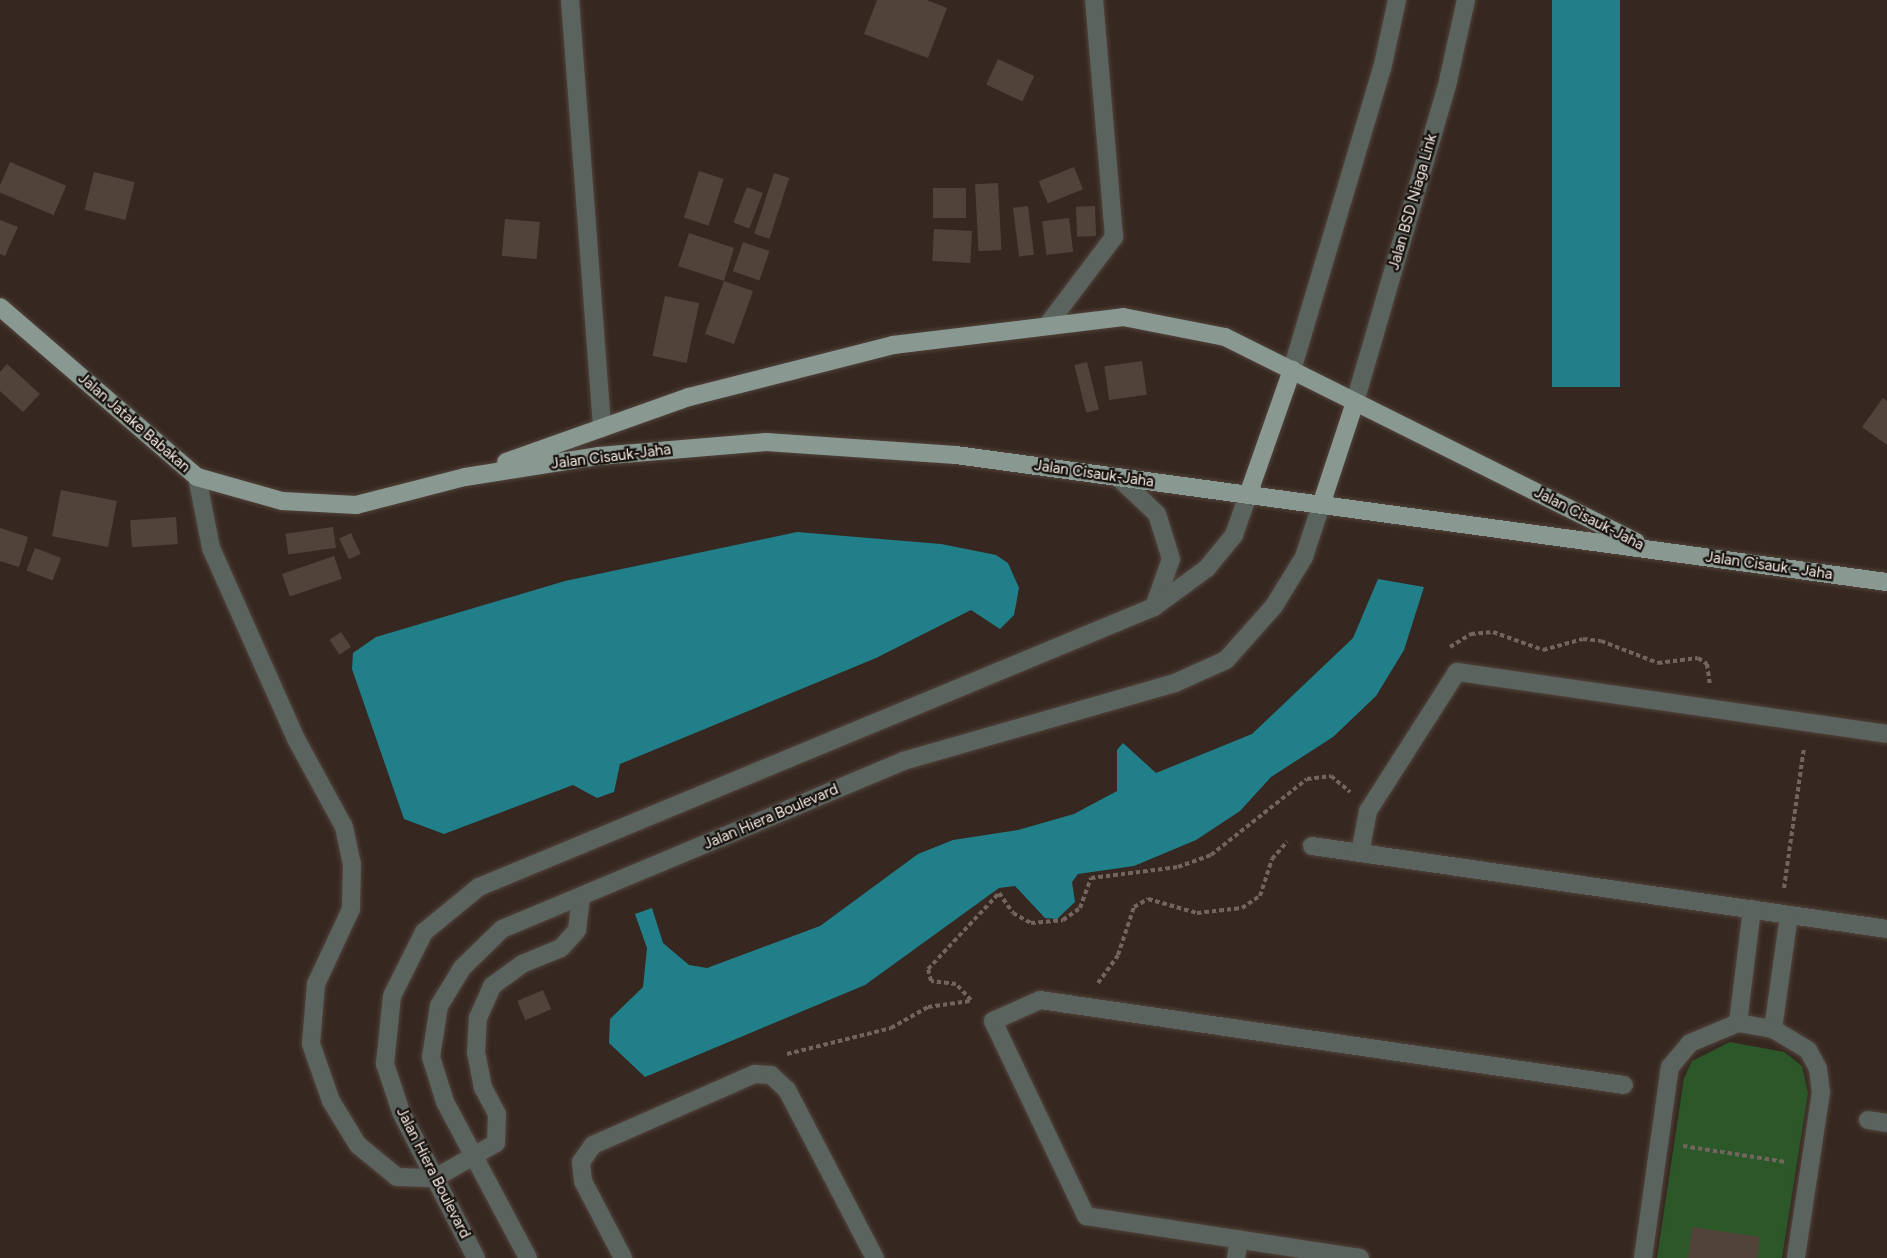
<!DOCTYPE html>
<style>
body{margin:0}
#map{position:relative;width:1887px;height:1258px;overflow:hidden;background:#362820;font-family:Figtree,sans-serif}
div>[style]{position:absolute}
.green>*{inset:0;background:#2c5829}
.water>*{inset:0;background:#207f88;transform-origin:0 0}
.building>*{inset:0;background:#51433a;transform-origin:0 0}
.path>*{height:4px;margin-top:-2px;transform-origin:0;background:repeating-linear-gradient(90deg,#71655d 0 4.5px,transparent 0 7.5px)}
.roads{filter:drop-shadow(0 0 2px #51433c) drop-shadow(0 0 2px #51433c)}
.minor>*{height:18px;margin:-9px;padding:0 9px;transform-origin:9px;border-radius:9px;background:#5b635f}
.major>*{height:18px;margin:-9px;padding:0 9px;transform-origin:9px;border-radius:9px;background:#899992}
span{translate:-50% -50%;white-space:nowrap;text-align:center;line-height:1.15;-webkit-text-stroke:4.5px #19130f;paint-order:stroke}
.street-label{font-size:15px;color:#f5ece6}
</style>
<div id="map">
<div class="green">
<div style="clip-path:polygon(1730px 1042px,1784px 1052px,1802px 1066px,1808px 1093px,1782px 1258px,1657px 1258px,1684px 1078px,1692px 1061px)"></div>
</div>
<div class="water">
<div style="left:1552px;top:0;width:68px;height:387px"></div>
<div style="clip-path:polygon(797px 532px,941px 544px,996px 555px,1008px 563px,1019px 588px,1014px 615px,1000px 629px,971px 610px,876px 658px,620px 764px,614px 792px,597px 798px,573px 785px,444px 834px,404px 819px,352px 669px,353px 653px,376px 637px,565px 581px)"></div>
<div style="clip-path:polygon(1378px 579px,1424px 587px,1404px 650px,1376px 696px,1333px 737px,1271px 777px,1240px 811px,1196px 840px,1134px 866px,1078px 874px,1072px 882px,1075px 902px,1057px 919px,1045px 918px,1015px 886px,999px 888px,865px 985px,645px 1077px,609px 1043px,610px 1019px,643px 987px,647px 948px,635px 914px,652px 908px,663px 943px,689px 965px,707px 968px,820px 926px,918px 854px,953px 840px,1018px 830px,1074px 814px,1117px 791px,1117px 750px,1123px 743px,1156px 773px,1252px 734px,1353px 638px)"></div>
</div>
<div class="building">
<div style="clip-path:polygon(877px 0,927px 0,947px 8px,928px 58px,864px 34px)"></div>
<div style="left:998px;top:59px;width:40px;height:28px;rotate:25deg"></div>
<div style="left:10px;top:162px;width:61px;height:32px;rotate:23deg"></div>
<div style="left:1074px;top:167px;width:24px;height:38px;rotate:68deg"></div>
<div style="left:699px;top:171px;width:26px;height:49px;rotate:18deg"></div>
<div style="left:94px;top:172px;width:42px;height:39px;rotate:14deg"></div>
<div style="left:774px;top:173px;width:16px;height:64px;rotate:18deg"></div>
<div style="left:998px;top:183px;width:67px;height:23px;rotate:87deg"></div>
<div style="left:747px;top:187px;width:17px;height:38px;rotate:21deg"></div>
<div style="left:933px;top:188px;width:33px;height:30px"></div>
<div style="left:1028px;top:206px;width:49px;height:15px;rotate:83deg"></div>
<div style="left:1095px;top:206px;width:30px;height:19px;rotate:88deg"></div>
<div style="left:1069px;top:218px;width:34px;height:27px;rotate:83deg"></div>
<div style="left:505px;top:219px;width:35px;height:37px;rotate:5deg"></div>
<div style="clip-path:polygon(0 220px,18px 227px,5px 256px,0 254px)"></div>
<div style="left:934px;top:229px;width:38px;height:32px;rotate:3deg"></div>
<div style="clip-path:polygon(689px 233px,734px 248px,724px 281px,753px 291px,734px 344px,705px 334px,724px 281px,678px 266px)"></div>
<div style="left:743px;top:242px;width:28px;height:31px;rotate:19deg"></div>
<div style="left:665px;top:296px;width:35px;height:61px;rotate:12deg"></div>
<div style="left:1142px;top:361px;width:34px;height:38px;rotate:82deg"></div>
<div style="left:1087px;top:362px;width:49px;height:13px;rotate:76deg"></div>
<div style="clip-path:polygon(7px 364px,40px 394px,23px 412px,0 391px,0 372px)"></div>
<div style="clip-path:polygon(1883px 398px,1887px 401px,1887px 445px,1862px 427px)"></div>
<div style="left:61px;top:490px;width:57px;height:47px;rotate:11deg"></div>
<div style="left:176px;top:517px;width:27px;height:46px;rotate:86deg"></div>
<div style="left:333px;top:527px;width:21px;height:48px;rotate:82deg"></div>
<div style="clip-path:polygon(0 528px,28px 537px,19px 567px,0 561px)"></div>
<div style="left:351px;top:533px;width:23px;height:13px;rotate:65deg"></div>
<div style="left:35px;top:548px;width:28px;height:24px;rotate:21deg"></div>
<div style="left:334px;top:556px;width:24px;height:55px;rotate:71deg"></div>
<div style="left:341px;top:632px;width:18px;height:14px;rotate:56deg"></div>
<div style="left:543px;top:990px;width:21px;height:28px;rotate:67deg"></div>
<div style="clip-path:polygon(1692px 1227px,1760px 1237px,1757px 1258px,1688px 1258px)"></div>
</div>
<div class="path">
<div style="left:1450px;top:647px;width:25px;rotate:-32deg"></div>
<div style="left:1471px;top:634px;width:22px;rotate:-5deg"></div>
<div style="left:1493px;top:632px;width:53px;rotate:19.8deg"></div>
<div style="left:1543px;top:650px;width:41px;rotate:-15.4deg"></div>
<div style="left:1583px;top:639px;width:18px;rotate:6deg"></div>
<div style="left:1601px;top:641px;width:61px;rotate:21.1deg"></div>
<div style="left:1658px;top:663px;width:40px;rotate:-7.1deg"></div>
<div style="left:1698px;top:658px;width:11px;rotate:34deg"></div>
<div style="left:1707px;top:664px;width:21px;rotate:82deg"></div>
<div style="left:1784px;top:888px;width:142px;rotate:-81.9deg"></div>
<div style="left:1098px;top:983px;width:34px;rotate:-54deg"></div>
<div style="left:1118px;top:955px;width:51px;rotate:-71.6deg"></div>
<div style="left:1134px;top:907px;width:16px;rotate:-30deg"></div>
<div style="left:1148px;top:899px;width:51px;rotate:15.9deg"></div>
<div style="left:1197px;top:913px;width:45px;rotate:-6.3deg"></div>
<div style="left:1242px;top:908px;width:22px;rotate:-34deg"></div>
<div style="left:1260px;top:896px;width:39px;rotate:-72deg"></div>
<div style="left:1272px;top:859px;width:23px;rotate:-49deg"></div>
<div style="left:971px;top:1000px;width:22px;rotate:-133deg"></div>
<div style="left:956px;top:984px;width:25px;rotate:-173deg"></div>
<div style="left:931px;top:981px;width:12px;rotate:-104deg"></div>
<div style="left:928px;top:969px;width:104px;rotate:-46.9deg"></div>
<div style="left:999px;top:893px;width:24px;rotate:55deg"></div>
<div style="left:1013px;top:913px;width:21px;rotate:29deg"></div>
<div style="left:1031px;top:923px;width:32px;rotate:-5deg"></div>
<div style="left:1063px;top:920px;width:21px;rotate:-35deg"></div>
<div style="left:1080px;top:908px;width:32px;rotate:-70deg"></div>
<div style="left:1091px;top:878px;width:88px;rotate:-7.2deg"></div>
<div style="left:1178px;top:867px;width:35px;rotate:-20deg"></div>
<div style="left:1211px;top:855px;width:122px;rotate:-38.4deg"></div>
<div style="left:1307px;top:779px;width:24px;rotate:-7deg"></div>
<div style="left:1331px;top:776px;width:25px;rotate:40deg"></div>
<div style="left:787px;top:1054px;width:107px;rotate:-14deg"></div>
<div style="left:891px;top:1028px;width:43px;rotate:-29.6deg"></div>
<div style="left:928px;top:1007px;width:42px;rotate:-8.1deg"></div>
<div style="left:1683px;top:1146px;width:104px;rotate:8.8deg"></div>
</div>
<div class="roads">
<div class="minor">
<div style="left:570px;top:0;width:429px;rotate:85.7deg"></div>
<div style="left:1049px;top:323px;width:108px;rotate:-52.9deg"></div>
<div style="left:1114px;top:237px;width:238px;rotate:-94.8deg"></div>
<div style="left:1292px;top:370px;width:314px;rotate:-73.4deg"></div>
<div style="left:1382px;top:69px;width:71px;rotate:-77.7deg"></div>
<div style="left:1355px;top:402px;width:334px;rotate:-73.8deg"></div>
<div style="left:1448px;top:81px;width:83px;rotate:-77.5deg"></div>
<div style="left:197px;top:477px;width:72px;rotate:78.8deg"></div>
<div style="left:211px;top:548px;width:209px;rotate:66deg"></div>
<div style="left:296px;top:739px;width:100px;rotate:61.4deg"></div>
<div style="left:344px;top:827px;width:38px;rotate:78deg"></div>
<div style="left:352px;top:864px;width:45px;rotate:91.3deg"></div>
<div style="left:351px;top:909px;width:83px;rotate:115deg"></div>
<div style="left:316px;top:984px;width:60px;rotate:94.8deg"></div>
<div style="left:311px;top:1044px;width:60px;rotate:70.7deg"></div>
<div style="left:331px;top:1101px;width:52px;rotate:58.5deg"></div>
<div style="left:358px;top:1145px;width:50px;rotate:39.4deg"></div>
<div style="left:397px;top:1177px;width:38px;rotate:2deg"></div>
<div style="left:435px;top:1178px;width:70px;rotate:-29.8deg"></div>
<div style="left:496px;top:1143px;width:29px;rotate:-88deg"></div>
<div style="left:497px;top:1114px;width:30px;rotate:-118deg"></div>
<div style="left:483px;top:1088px;width:36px;rotate:-101deg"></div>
<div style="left:476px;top:1053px;width:35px;rotate:-87deg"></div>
<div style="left:478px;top:1018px;width:35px;rotate:-66deg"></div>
<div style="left:492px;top:986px;width:37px;rotate:-36deg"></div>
<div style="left:522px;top:964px;width:42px;rotate:-22.3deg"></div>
<div style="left:561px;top:948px;width:24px;rotate:-48deg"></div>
<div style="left:577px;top:930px;width:34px;rotate:-83deg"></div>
<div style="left:1119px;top:478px;width:52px;rotate:43.5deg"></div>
<div style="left:1157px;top:514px;width:47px;rotate:72.7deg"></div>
<div style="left:1171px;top:559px;width:51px;rotate:109.5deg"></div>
<div style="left:1312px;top:846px;width:581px;rotate:8.21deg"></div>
<div style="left:1360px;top:853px;width:43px;rotate:-79.2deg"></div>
<div style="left:1368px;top:811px;width:165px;rotate:-57.4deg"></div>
<div style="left:1457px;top:672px;width:434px;rotate:8.2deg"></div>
<div style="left:1738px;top:1023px;width:115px;rotate:-83deg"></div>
<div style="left:1773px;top:1029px;width:115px;rotate:-82deg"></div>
<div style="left:1868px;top:1120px;width:19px;rotate:9deg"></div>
<div style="left:476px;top:1258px;width:164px;rotate:-117.2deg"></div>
<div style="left:401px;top:1112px;width:51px;rotate:-108.4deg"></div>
<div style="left:385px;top:1064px;width:68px;rotate:-84.1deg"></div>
<div style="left:392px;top:996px;width:72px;rotate:-63.4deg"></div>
<div style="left:424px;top:932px;width:71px;rotate:-39.3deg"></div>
<div style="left:479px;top:887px;width:731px;rotate:-22.53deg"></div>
<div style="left:1154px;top:607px;width:66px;rotate:-36.3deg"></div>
<div style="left:1207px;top:568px;width:43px;rotate:-50.7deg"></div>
<div style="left:1234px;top:535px;width:42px;rotate:-70.7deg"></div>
<div style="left:528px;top:1258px;width:177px;rotate:-118deg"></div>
<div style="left:445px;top:1102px;width:47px;rotate:-107.3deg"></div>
<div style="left:431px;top:1057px;width:52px;rotate:-81.1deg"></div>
<div style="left:439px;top:1006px;width:44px;rotate:-58.8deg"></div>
<div style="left:462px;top:968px;width:56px;rotate:-44.3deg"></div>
<div style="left:502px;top:929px;width:435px;rotate:-22.7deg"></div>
<div style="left:903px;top:761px;width:283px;rotate:-16deg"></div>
<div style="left:1175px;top:683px;width:56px;rotate:-24.3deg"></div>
<div style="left:1226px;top:660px;width:72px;rotate:-48.4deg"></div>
<div style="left:1274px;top:606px;width:57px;rotate:-58.5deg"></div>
<div style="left:1304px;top:557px;width:55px;rotate:-71.9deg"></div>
<div style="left:623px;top:1258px;width:87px;rotate:-117.5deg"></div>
<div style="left:583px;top:1181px;width:19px;rotate:-96deg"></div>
<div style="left:581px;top:1162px;width:21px;rotate:-55deg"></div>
<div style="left:593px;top:1145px;width:177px;rotate:-23.7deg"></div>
<div style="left:755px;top:1074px;width:16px;rotate:4deg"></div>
<div style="left:771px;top:1075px;width:22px;rotate:43deg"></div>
<div style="left:787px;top:1090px;width:190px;rotate:62.4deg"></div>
<div style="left:1236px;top:1258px;width:19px;rotate:-81deg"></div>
<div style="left:1360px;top:1258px;width:277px;rotate:-171.3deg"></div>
<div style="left:1086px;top:1216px;width:216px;rotate:-115.5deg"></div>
<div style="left:993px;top:1021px;width:51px;rotate:-24.1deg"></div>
<div style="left:1040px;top:1000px;width:590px;rotate:8.28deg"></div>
<div style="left:1643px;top:1258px;width:193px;rotate:-82deg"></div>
<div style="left:1670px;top:1067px;width:31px;rotate:-50deg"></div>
<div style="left:1690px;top:1043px;width:52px;rotate:-22.6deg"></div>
<div style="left:1738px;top:1023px;width:36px;rotate:10deg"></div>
<div style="left:1773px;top:1029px;width:41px;rotate:31deg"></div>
<div style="left:1808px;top:1050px;width:21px;rotate:62deg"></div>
<div style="left:1818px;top:1069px;width:23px;rotate:83deg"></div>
<div style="left:1821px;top:1092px;width:168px;rotate:98.6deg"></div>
</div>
<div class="major">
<div style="left:0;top:307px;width:260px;rotate:40.8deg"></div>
<div style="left:197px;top:477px;width:88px;rotate:15.8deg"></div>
<div style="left:282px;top:501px;width:74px;rotate:3.1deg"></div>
<div style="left:356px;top:505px;width:113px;rotate:-14.4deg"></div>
<div style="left:465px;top:477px;width:136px;rotate:-8.9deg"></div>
<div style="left:599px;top:456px;width:168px;rotate:-4.8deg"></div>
<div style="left:766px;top:442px;width:190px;rotate:3.9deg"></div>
<div style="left:956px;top:455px;width:940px;rotate:7.77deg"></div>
<div style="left:506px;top:462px;width:194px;rotate:-19.6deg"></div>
<div style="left:689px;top:397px;width:211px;rotate:-14.3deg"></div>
<div style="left:893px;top:345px;width:232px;rotate:-6.9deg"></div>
<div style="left:1123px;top:317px;width:104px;rotate:11.1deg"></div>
<div style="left:1225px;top:337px;width:459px;rotate:26.5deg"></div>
<div style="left:1248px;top:495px;width:133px;rotate:-70.6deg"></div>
<div style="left:1321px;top:505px;width:108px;rotate:-71.7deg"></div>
</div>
</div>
<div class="street-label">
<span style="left:1413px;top:202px;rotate:-74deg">Jalan BSD Niaga Link</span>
<span style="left:134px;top:423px;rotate:41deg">Jalan Jatake Babakan</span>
<span style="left:611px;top:457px;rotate:-7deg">Jalan Cisauk-Jaha</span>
<span style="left:1094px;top:474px;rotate:8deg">Jalan Cisauk-Jaha</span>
<span style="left:1589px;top:519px;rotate:27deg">Jalan Cisauk-Jaha</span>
<span style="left:1769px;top:566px;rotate:8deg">Jalan Cisauk - Jaha</span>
<span style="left:771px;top:817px;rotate:-23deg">Jalan Hiera Boulevard</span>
<span style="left:433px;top:1173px;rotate:63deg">Jalan Hiera Boulevard</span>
</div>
</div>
